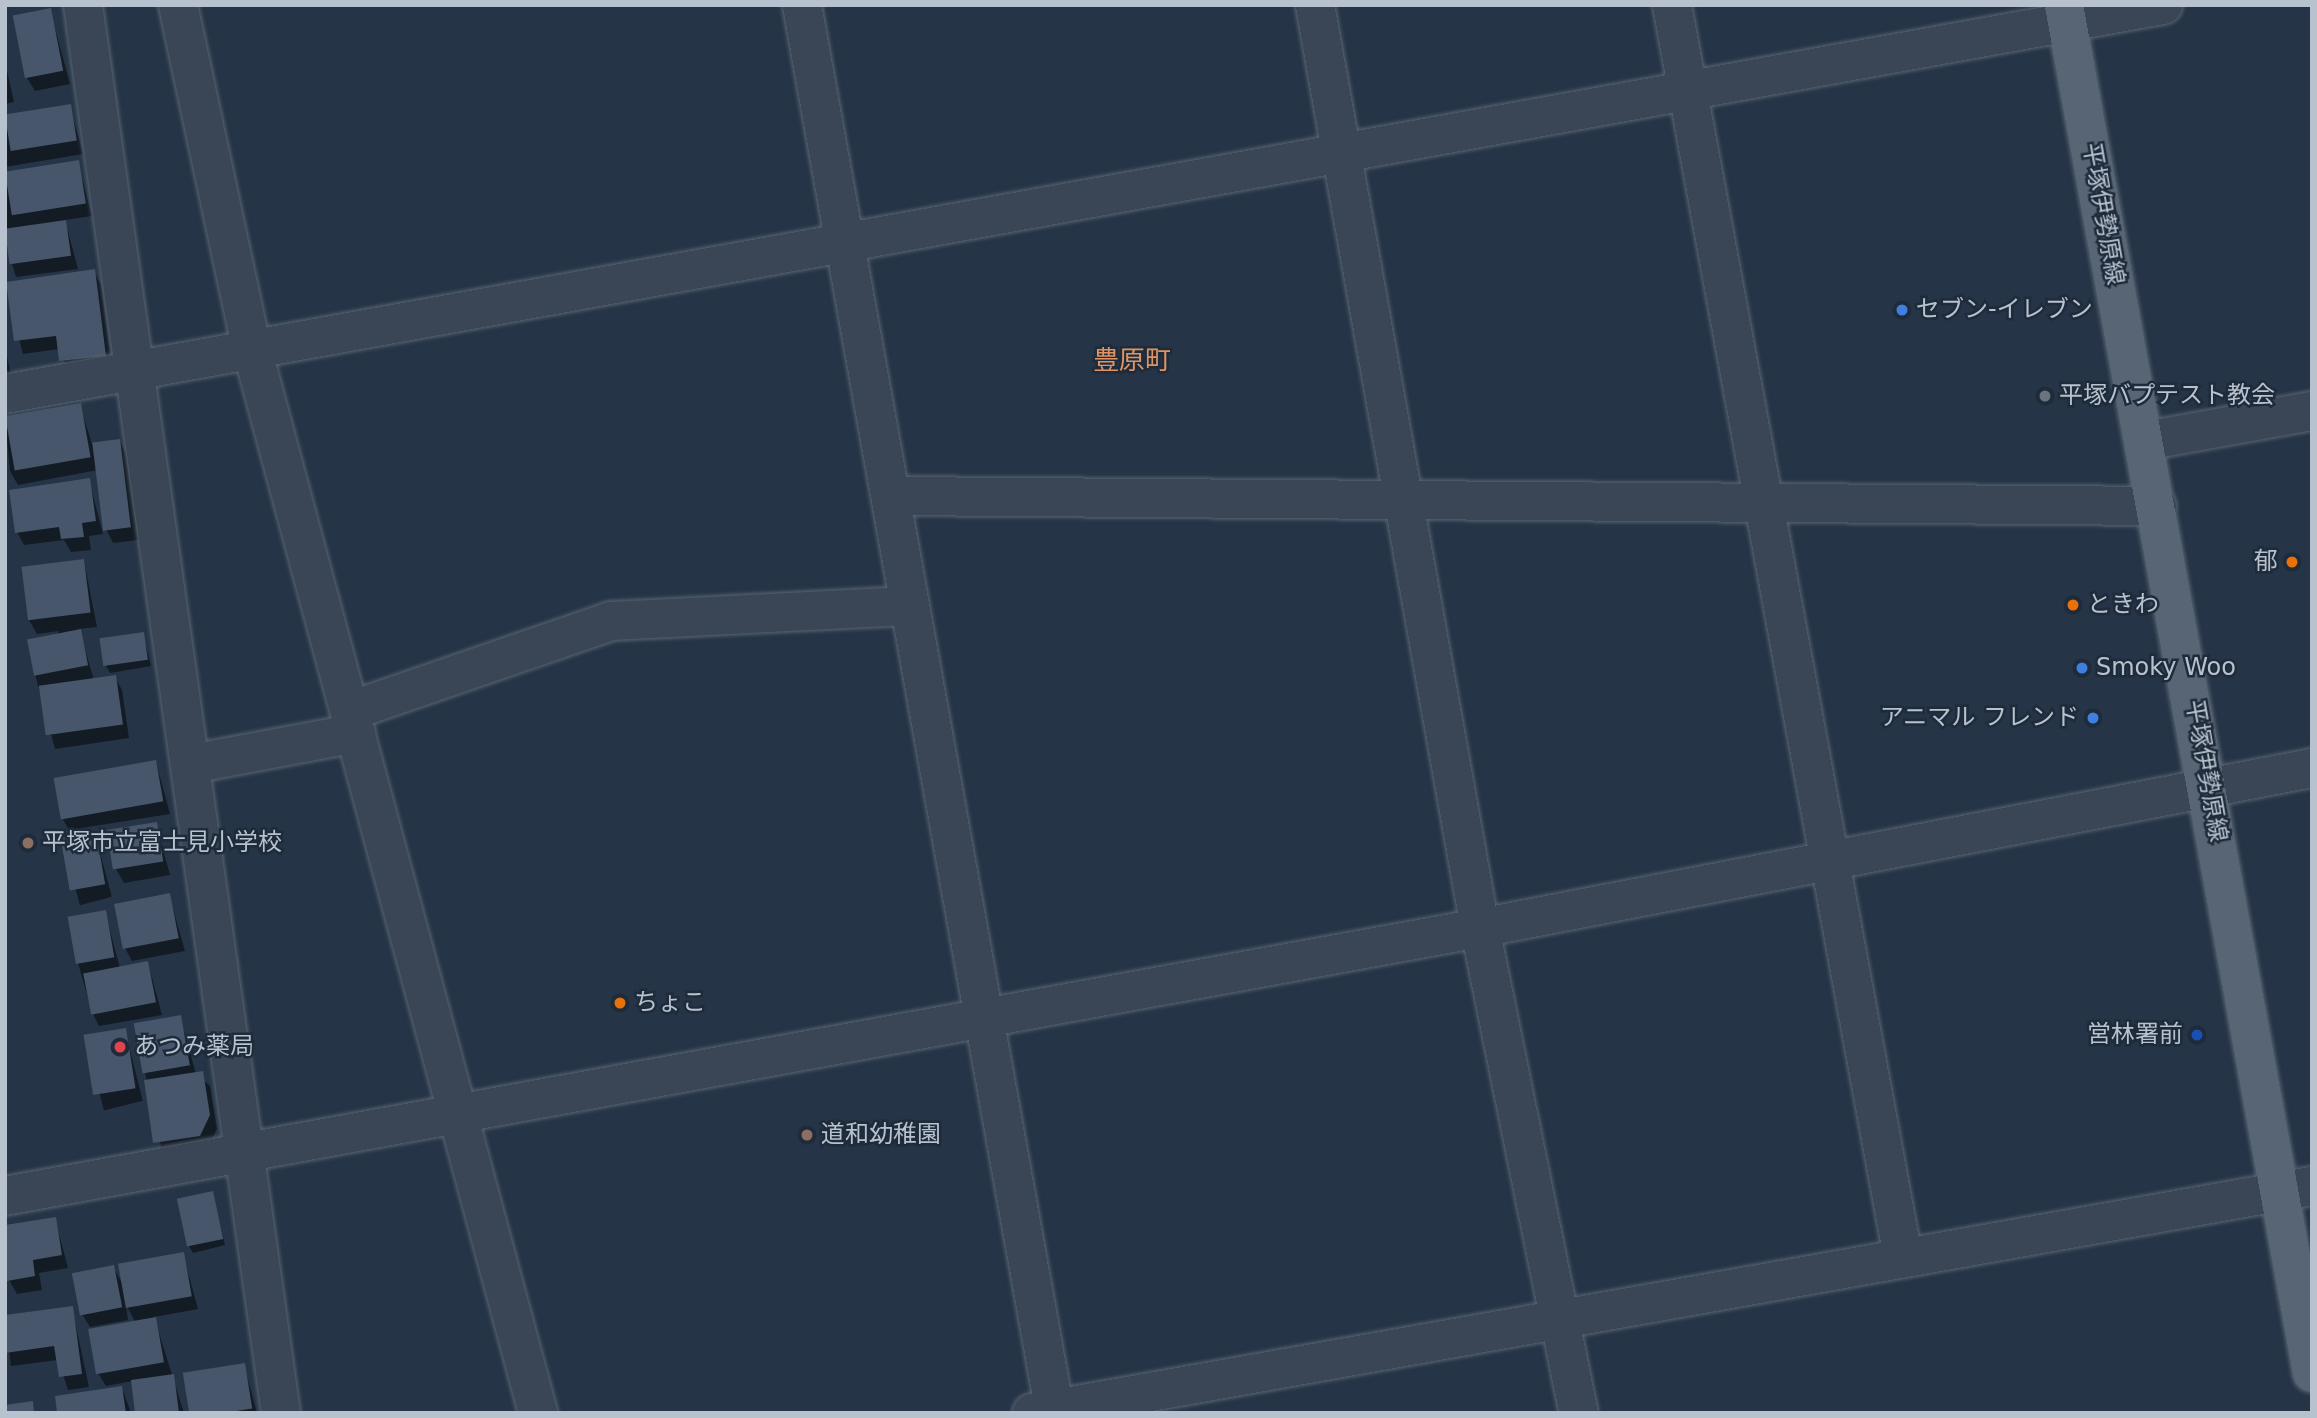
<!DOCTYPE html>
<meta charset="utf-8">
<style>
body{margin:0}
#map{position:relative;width:2317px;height:1418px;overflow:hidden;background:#253446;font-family:"DejaVu Sans","Noto Sans JP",sans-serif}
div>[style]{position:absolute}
.shadow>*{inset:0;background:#0007;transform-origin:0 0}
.building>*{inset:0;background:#47566a;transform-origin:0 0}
.roads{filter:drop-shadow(0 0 2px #586472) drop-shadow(0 0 2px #586472)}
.minor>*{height:38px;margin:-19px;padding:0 19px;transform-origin:19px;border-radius:19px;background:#3a4655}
.major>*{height:38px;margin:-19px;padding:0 19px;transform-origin:19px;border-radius:19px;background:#586575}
.dots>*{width:19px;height:19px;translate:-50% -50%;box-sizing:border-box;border:4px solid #1e2b3a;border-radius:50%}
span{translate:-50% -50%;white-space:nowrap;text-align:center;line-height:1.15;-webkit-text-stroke:5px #1e2b3a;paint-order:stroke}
.street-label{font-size:24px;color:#b8c1ce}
.poi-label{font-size:24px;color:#b8c1ce}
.left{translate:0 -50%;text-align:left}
.right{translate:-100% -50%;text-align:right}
.neighbourhood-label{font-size:26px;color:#df9462}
.frame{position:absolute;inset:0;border:7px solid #b8c1ce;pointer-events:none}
</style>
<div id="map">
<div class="shadow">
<div style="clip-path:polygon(50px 10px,70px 84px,35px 91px,27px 78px)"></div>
<div style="clip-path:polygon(5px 62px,14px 102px,5px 104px)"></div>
<div style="clip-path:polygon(70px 106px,83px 154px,5px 167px,5px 117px)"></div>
<div style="clip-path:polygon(78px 162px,92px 216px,65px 220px,78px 269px,16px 277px,5px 241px,5px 174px)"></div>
<div style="clip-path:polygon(94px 271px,101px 285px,112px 369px,69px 374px,59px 349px,23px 354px,5px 283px)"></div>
<div style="clip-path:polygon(5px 347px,13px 383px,5px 384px)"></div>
<div style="clip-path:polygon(80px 405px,92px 444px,119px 440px,126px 454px,138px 540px,113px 543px,106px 529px,98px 470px,18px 485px,10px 471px,5px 419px)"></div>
<div style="clip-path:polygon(89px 480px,103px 534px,89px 536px,91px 550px,71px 552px,64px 540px,24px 545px,17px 532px)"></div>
<div style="clip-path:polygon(84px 561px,97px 627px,79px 629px,94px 680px,115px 677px,122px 690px,129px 738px,55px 749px,35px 674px,59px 631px,37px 634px,29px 620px)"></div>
<div style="clip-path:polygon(143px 634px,151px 666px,110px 673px,106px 666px)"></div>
<div style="clip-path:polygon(156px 762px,170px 814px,69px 830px,61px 816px)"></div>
<div style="clip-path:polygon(156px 824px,170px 875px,124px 883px,116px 869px)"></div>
<div style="left:95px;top:834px;width:65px;height:33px;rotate:75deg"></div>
<div style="clip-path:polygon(169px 895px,185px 951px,132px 961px,125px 948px)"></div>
<div style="clip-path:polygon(105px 912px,120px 968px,148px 963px,162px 1015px,99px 1026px,92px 1012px,78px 963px)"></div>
<div style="clip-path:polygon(180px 1017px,196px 1074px,210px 1086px,217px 1129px,207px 1149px,163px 1156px,145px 1073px)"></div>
<div style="left:125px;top:1030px;width:73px;height:40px;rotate:76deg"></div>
<div style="clip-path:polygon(212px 1193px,225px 1245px,193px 1253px,189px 1246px)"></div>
<div style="clip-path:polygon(55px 1219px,68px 1268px,39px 1273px,42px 1290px,17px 1294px,9px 1280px,5px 1227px)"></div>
<div style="clip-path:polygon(183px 1254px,198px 1309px,154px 1317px,184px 1413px,137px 1413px,133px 1381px,106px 1386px,98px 1373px,136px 1323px,126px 1305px,128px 1320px,90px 1327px,82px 1314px,113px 1267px,122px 1283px)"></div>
<div style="clip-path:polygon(72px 1308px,89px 1387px,68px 1390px,58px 1360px,11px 1366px,5px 1316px)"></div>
<div style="clip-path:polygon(244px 1365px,257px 1413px,191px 1413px)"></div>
<div style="clip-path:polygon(122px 1388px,131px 1413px,59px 1413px)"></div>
</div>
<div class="building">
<div style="left:51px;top:8px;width:64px;height:39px;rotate:79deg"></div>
<div style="left:71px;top:104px;width:37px;height:67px;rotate:81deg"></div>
<div style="left:79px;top:160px;width:44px;height:75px;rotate:81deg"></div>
<div style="left:66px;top:220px;width:36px;height:62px;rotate:82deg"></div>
<div style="clip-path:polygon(95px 269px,106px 356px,59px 361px,56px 336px,14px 341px,6px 282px)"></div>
<div style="left:81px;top:403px;width:55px;height:77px;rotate:80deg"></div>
<div style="left:120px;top:439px;width:89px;height:28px;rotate:83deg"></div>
<div style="clip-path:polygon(90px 478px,96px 521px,82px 523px,84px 537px,61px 539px,59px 527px,15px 533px,9px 490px)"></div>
<div style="left:84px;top:559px;width:54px;height:63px;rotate:83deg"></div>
<div style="left:81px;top:629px;width:37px;height:55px;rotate:79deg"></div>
<div style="left:144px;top:632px;width:28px;height:45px;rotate:82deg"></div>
<div style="left:116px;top:675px;width:50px;height:78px;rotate:82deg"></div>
<div style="left:156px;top:760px;width:42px;height:104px;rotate:80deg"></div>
<div style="left:157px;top:822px;width:40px;height:51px;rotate:81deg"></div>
<div style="left:96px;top:832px;width:53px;height:36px;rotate:80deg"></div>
<div style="left:170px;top:893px;width:46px;height:57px;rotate:79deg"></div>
<div style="left:106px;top:910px;width:48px;height:39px;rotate:80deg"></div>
<div style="left:148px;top:961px;width:42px;height:66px;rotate:79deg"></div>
<div style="left:181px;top:1015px;width:51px;height:48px;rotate:80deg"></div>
<div style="left:126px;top:1028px;width:61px;height:43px;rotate:81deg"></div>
<div style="clip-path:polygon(203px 1071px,210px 1115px,200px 1136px,153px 1143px,144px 1080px)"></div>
<div style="left:213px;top:1191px;width:49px;height:37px;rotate:78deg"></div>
<div style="clip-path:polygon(56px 1217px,62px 1255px,33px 1260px,35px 1276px,7px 1281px,5px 1225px)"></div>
<div style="left:184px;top:1252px;width:45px;height:67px;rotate:80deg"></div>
<div style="left:114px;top:1265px;width:43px;height:43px;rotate:79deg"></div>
<div style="clip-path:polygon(73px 1306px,82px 1374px,59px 1377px,54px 1346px,5px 1353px,5px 1315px)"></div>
<div style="left:156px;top:1317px;width:46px;height:69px;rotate:80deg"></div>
<div style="left:245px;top:1363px;width:46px;height:63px;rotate:81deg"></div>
<div style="clip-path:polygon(174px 1374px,179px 1413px,135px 1413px,131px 1380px)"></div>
<div style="clip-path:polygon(122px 1386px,126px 1413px,57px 1413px,55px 1396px)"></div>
<div style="clip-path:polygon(33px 1401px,34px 1413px,5px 1413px,5px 1405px)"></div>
</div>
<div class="roads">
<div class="minor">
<div style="left:83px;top:5px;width:1422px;rotate:82deg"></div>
<div style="left:178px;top:5px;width:352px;rotate:77.9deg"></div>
<div style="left:252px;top:349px;width:1102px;rotate:74.95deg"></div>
<div style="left:802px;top:5px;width:1431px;rotate:79.81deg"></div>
<div style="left:1315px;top:5px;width:938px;rotate:79.86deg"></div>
<div style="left:1480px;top:928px;width:495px;rotate:78.5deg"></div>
<div style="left:1672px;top:5px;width:1274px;rotate:79.55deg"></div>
<div style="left:5px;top:394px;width:2193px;rotate:-10.22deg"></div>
<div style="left:2145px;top:441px;width:170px;rotate:-10.2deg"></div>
<div style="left:892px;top:496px;width:1265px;rotate:0.45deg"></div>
<div style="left:350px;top:711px;width:276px;rotate:-19deg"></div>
<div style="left:611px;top:621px;width:297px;rotate:-2.9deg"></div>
<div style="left:191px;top:764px;width:168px;rotate:-10.6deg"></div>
<div style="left:5px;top:1196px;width:1499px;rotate:-10.3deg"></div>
<div style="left:1480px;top:928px;width:847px;rotate:-10.89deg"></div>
<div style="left:1032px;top:1413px;width:1300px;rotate:-10.06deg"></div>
</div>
<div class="major">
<div style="left:2064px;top:5px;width:1390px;rotate:79.72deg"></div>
</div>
</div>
<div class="dots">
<div style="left:1902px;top:310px;background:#3f7fe0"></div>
<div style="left:2045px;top:396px;background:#6b7280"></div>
<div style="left:2292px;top:562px;background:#e8710a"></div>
<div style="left:2073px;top:605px;background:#e8710a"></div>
<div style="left:2082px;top:668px;background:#3f7fe0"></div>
<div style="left:2093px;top:718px;background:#3f7fe0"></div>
<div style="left:28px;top:843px;background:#8d6e63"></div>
<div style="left:620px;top:1003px;background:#e8710a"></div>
<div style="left:2197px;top:1035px;background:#1a4fb4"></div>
<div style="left:120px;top:1047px;background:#e0444e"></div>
<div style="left:807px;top:1135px;background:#8d6e63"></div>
</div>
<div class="street-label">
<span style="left:2103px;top:214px;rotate:80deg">平塚伊勢原線</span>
<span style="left:2206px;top:771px;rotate:80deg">平塚伊勢原線</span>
</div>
<div class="poi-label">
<span class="left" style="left:1916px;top:310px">セブン-イレブン</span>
<span class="left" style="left:2059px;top:396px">平塚バプテスト教会</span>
<span class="right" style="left:2278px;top:562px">郁</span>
<span class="left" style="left:2087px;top:605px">ときわ</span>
<span class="left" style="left:2096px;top:668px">Smoky Woo</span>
<span class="right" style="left:2079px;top:718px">アニマル フレンド</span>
<span class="left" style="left:42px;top:843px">平塚市立富士見小学校</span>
<span class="left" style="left:634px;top:1003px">ちょこ</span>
<span class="right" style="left:2183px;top:1035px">営林署前</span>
<span class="left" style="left:134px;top:1047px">あつみ薬局</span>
<span class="left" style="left:821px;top:1135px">道和幼稚園</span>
</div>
<div class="neighbourhood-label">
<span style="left:1132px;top:361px">豊原町</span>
</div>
<div class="frame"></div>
</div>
